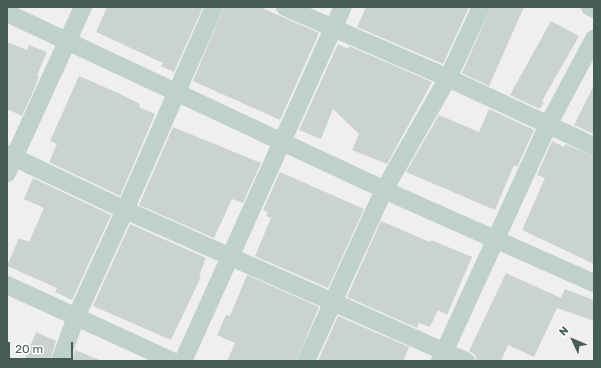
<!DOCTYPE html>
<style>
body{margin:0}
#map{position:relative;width:601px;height:368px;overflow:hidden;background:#f1eef1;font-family:Rubik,sans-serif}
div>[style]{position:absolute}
.building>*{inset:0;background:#cad3d2}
.minor>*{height:18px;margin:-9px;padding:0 9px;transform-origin:9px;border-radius:9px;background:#bed1cb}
span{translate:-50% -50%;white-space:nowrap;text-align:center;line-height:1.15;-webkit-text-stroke:3px #fff;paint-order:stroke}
.frame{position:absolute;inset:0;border:8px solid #465d55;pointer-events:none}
.north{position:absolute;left:553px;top:320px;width:40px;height:40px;-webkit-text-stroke:3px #fff;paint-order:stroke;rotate:314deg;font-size:11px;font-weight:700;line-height:16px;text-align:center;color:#465d55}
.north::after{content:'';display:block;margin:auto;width:14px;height:18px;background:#465d55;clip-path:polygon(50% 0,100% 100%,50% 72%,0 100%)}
.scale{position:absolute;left:8px;top:342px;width:65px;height:18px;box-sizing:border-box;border:2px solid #465d55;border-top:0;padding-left:5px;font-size:12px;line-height:14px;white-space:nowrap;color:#465d55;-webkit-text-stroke:3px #fff;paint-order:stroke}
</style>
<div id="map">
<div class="building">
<div style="clip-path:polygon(107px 7px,203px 7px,174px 72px,161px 66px,163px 63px,96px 32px)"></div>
<div style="clip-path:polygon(224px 7px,260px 7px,319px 33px,280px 120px,193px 81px)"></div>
<div style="clip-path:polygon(366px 7px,469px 7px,443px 64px,357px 27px)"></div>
<div style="clip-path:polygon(491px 7px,524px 7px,489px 86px,462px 73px)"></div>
<div style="clip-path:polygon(551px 21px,579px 36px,542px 101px,544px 102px,540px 109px,510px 95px)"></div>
<div style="clip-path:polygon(7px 42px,27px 50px,29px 45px,47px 52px,37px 75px,39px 76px,36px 85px,22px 116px,7px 109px)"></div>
<div style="clip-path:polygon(338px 44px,348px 49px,349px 46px,432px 82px,387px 164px,352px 150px,359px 134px,333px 109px,321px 139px,299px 130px)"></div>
<div style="clip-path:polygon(79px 76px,118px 93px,140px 104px,139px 107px,155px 114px,120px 196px,49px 162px,57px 144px,50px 141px)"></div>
<div style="clip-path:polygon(594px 85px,594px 134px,574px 125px)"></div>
<div style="clip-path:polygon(489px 109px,534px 130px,517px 167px,514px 165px,495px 210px,406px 172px,439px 115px,479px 132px)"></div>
<div style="clip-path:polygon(173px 127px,261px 163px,243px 203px,232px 199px,214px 238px,139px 205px)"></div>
<div style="clip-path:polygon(552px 141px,564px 147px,565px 144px,594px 156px,594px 264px,522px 230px,545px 178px,537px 175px)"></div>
<div style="clip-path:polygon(280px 172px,364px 209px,328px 288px,255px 256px,271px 218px,266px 216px,268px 212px,263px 210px)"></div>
<div style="clip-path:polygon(33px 178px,111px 215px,72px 300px,55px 292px,57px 288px,7px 266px,19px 238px,29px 242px,44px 208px,24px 199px)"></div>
<div style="clip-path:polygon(381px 221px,430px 242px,431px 240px,472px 257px,447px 315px,438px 310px,430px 327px,419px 323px,417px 328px,347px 297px)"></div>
<div style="clip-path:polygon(130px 224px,206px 258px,199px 276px,201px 277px,171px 340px,93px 306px)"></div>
<div style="clip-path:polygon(506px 273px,561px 298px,565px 289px,594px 300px,594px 321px,557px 308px,534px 357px,508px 345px,501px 361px,476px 361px,475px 355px,469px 351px)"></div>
<div style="clip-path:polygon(247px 275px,319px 307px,296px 361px,227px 361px,235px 343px,217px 335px,226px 315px,230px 316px)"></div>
<div style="clip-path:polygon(338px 316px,409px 347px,403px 361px,318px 361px)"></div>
<div style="clip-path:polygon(36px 332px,56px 341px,50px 361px,24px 361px)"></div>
<div style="clip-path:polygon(75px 350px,102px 361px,71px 361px)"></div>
</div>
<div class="minor">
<div style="left:285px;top:7px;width:178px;rotate:23.5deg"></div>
<div style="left:448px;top:78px;width:161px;rotate:25deg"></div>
<div style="left:590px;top:7px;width:4px;rotate:27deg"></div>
<div style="left:7px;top:13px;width:416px;rotate:25.1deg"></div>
<div style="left:384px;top:190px;width:230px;rotate:23.9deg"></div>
<div style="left:7px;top:154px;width:131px;rotate:25.4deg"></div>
<div style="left:125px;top:210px;width:373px;rotate:23.9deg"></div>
<div style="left:7px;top:173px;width:183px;rotate:-65.4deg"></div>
<div style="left:7px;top:285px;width:182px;rotate:24.7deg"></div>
<div style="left:60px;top:361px;width:47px;rotate:-70deg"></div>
<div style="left:76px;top:317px;width:118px;rotate:-65.4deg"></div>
<div style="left:125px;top:210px;width:222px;rotate:-66.3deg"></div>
<div style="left:183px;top:361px;width:388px;rotate:-65.7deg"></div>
<div style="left:306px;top:361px;width:188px;rotate:-65.5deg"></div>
<div style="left:384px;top:190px;width:129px;rotate:-60.3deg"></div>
<div style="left:448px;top:78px;width:78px;rotate:-65.1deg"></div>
<div style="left:440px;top:361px;width:260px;rotate:-65.4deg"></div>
<div style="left:548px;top:125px;width:98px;rotate:-61.9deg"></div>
</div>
<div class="frame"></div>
<div class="north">N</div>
<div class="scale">20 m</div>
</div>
